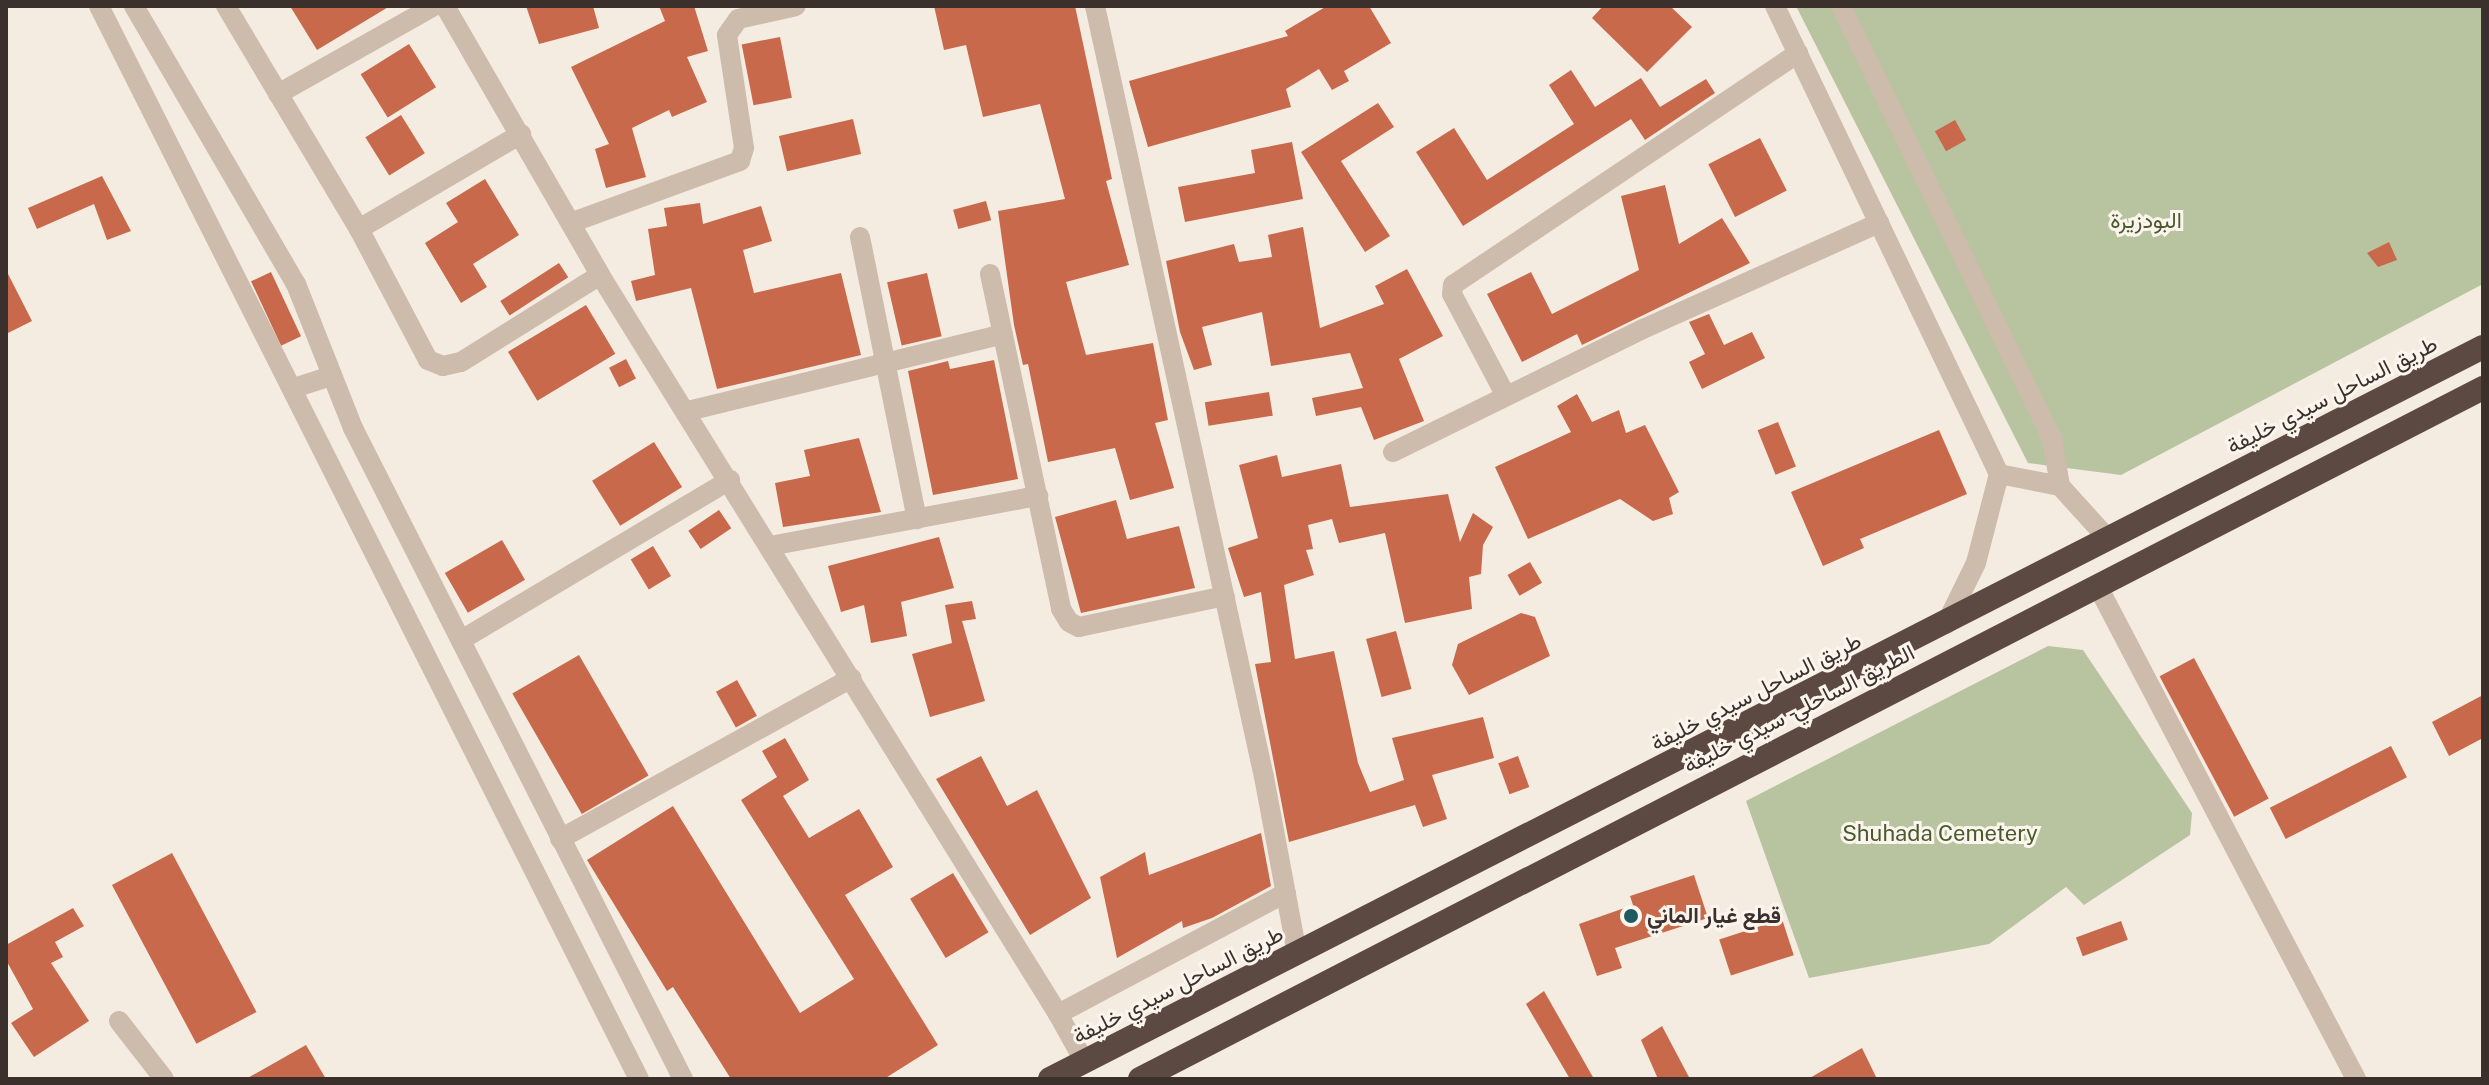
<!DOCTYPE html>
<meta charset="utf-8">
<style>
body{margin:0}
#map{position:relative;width:2489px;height:1085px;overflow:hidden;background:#f4ebe1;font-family:"Public Sans",Vazirmatn,sans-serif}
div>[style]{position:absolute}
.green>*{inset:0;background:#b8c4a0}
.building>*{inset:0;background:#c8694b;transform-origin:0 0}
.minor>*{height:20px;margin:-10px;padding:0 10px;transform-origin:10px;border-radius:10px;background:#cdbbac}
.highway>*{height:24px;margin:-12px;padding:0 12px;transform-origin:12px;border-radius:12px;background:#5c4a42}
.dots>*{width:22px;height:22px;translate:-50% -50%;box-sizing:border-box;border:4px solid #fbf5ee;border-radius:50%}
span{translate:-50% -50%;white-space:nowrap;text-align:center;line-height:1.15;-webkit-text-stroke:6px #fbf5ee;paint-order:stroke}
.park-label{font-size:22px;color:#4a5a2e}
.street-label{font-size:22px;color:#3b302b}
.poi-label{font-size:22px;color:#3b302b;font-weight:700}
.left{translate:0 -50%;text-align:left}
.frame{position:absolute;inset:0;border:8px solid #3b302b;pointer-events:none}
</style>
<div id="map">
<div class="green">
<div style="clip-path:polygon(1796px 6px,2483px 6px,2483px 284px,2121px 475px,2028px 463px)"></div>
<div style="clip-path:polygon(2048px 646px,2083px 650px,2192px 813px,2190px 835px,2084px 905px,2066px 887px,1989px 944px,1809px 978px,1746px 801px)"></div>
</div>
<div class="building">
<div style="clip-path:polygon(290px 6px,390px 6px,317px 50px)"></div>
<div style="clip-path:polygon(526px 6px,593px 6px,599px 28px,539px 44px)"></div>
<div style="clip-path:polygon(659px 6px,694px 6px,708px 51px,687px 57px,707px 102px,672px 117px,669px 110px,632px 128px,646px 177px,606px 188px,595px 149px,609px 144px,571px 67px,665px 21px)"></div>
<div style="clip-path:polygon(934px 6px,1075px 6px,1112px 179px,1106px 181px,1129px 265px,1066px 282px,1086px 355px,1153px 343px,1168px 420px,1155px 423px,1174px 488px,1130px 500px,1115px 448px,1048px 462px,1028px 364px,1023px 365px,1014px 325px,998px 211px,1065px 199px,1040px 104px,983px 117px,966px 45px,944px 50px)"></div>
<div style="clip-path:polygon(1327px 6px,1369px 6px,1391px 43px,1344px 71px,1349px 81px,1332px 90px,1319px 69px,1286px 89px,1291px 107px,1148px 147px,1129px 81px,1288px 36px,1285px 31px)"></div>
<div style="clip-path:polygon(1603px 6px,1670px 6px,1692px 27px,1647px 72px,1592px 18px)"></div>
<div style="left:780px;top:37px;width:62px;height:39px;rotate:79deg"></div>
<div style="left:409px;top:44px;width:51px;height:57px;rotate:58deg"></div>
<div style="clip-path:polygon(1571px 70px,1595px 107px,1641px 78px,1660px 107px,1706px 79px,1715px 93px,1645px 140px,1631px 119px,1463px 226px,1416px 152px,1454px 128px,1487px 180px,1574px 124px,1549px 85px)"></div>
<div style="clip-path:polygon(1378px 103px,1394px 127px,1341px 161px,1390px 236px,1365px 252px,1301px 152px)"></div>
<div style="left:401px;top:115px;width:45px;height:42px;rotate:58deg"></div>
<div style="left:853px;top:119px;width:36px;height:76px;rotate:77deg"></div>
<div style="left:1955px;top:120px;width:23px;height:23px;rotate:61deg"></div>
<div style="left:1760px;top:138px;width:59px;height:58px;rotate:63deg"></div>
<div style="clip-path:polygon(1292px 142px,1303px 199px,1185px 222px,1178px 187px,1255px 173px,1251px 150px)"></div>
<div style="clip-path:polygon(102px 176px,131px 231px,107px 240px,94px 204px,37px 229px,28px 208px)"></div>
<div style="clip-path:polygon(485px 179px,519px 235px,473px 264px,487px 287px,461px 303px,425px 243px,458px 222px,446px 203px)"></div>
<div style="clip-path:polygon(1665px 185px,1679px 244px,1722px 218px,1750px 263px,1582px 345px,1577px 334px,1522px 362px,1487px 294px,1531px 272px,1552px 314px,1639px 270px,1621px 196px)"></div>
<div style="left:986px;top:201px;width:20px;height:34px;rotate:75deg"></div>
<div style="clip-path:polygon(700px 203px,703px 224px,761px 206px,772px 241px,743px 250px,754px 293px,841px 273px,861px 355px,717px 389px,691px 288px,636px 301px,631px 281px,655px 275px,648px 229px,667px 226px,664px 208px)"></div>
<div style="clip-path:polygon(1303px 227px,1320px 328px,1384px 304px,1375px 286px,1407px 269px,1443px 336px,1399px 359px,1424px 421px,1374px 440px,1361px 407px,1316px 416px,1312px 398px,1363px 388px,1350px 353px,1271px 366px,1262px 312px,1202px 327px,1212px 365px,1194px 370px,1180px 332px,1166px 261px,1234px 244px,1239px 262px,1272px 257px,1268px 235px)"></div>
<div style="clip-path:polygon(2389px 242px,2397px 260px,2378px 267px,2367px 253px)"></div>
<div style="left:559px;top:263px;width:17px;height:70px;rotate:57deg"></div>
<div style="clip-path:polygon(6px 270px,32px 321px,6px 334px)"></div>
<div style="left:271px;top:272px;width:71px;height:22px;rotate:65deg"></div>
<div style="left:927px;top:273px;width:65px;height:41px;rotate:77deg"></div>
<div style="left:586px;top:305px;width:57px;height:91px;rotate:59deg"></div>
<div style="clip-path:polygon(1709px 314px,1724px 345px,1752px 332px,1765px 358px,1702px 389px,1689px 362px,1705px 354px,1689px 322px)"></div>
<div style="left:626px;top:359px;width:22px;height:19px;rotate:63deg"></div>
<div style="clip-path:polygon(994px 360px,1018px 479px,933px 495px,908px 371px,948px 361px,950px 369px)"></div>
<div style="left:1269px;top:392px;width:24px;height:65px;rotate:81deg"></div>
<div style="clip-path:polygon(1577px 394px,1592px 422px,1619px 410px,1626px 433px,1645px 425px,1679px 492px,1669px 498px,1673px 514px,1653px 521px,1620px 499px,1528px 539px,1495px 467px,1571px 432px,1557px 406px)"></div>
<div style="left:1778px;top:422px;width:48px;height:22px;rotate:68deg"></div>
<div style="clip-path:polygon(1939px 430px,1967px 494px,1860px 539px,1864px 548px,1823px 566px,1791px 492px)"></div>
<div style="clip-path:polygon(859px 438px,881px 512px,783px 527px,775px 483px,810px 476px,804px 450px)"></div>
<div style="left:654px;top:442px;width:53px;height:73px;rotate:58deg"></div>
<div style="clip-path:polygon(1277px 455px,1282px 477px,1341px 464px,1350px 507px,1448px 494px,1460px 542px,1473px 513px,1493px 527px,1483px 545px,1481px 574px,1469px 577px,1472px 609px,1405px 623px,1385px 533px,1339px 543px,1332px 519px,1308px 525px,1313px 549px,1306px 550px,1314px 575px,1284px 585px,1295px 659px,1334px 651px,1358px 763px,1370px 792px,1404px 780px,1392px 738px,1483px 717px,1494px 758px,1432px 775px,1447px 819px,1423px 827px,1415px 805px,1289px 842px,1255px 664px,1271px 662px,1261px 592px,1244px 597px,1228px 548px,1258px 538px,1239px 465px)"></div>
<div style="clip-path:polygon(1116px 500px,1127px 539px,1179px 526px,1195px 588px,1081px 613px,1055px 517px)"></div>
<div style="left:719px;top:510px;width:22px;height:37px;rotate:56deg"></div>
<div style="clip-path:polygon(939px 537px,954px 588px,901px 602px,907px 636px,871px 643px,864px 605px,841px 612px,828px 566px)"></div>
<div style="left:502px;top:540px;width:46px;height:66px;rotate:60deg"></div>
<div style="left:653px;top:546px;width:35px;height:26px;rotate:59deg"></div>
<div style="left:1530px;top:562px;width:24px;height:26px;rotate:60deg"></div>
<div style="clip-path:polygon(972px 601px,976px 619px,962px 621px,985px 701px,930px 717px,912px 654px,952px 643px,945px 605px)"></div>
<div style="clip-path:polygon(1521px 613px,1535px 617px,1550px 656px,1469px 695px,1452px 665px,1458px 644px)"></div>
<div style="left:1396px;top:631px;width:60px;height:31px;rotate:75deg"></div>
<div style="left:579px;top:655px;width:139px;height:77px;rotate:60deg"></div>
<div style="left:2194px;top:658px;width:159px;height:39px;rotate:62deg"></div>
<div style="left:737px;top:680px;width:41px;height:24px;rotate:61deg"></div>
<div style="clip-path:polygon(2483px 695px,2483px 738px,2449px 756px,2432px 722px)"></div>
<div style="clip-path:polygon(785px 738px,809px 780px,783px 796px,809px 838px,859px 809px,893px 867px,845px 895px,938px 1045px,884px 1079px,731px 1079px,673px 987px,667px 991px,587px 860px,673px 806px,800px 1013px,854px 979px,741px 800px,777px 777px,762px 751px)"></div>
<div style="left:2391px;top:746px;width:35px;height:136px;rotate:63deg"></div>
<div style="clip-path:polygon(981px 756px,1007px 806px,1037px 790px,1091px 898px,1030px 935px,936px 779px)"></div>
<div style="left:1518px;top:756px;width:33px;height:21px;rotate:70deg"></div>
<div style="clip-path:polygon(1261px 833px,1271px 886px,1212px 918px,1183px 928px,1182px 921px,1117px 958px,1100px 877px,1145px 852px,1149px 875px)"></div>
<div style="left:172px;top:853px;width:180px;height:68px;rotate:62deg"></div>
<div style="left:953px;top:873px;width:69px;height:50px;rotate:59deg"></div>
<div style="clip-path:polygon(1694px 875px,1708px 918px,1615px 948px,1622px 968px,1597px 976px,1579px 924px,1633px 905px,1630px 896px)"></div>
<div style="clip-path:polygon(73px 908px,84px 926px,55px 942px,63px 957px,51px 963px,89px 1021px,34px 1057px,11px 1023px,33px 1009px,6px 960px,6px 945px)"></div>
<div style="left:1782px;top:919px;width:38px;height:66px;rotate:72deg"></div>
<div style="left:2121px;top:921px;width:20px;height:48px;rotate:70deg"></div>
<div style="clip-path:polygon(1544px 991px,1594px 1079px,1570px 1079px,1526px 1004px)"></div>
<div style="clip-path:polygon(1662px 1026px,1690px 1079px,1658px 1079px,1641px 1040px)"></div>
<div style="clip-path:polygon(306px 1045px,326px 1079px,246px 1079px)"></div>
<div style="clip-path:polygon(1862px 1048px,1877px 1079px,1808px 1079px)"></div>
</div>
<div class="minor">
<div style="left:99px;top:6px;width:1201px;rotate:63.29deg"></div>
<div style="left:134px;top:6px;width:322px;rotate:59.8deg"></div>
<div style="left:296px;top:284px;width:155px;rotate:68.4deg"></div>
<div style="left:353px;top:428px;width:730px;rotate:63.12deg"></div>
<div style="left:226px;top:6px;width:260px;rotate:59.2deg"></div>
<div style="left:359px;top:229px;width:148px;rotate:62.2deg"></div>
<div style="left:428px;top:360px;width:16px;rotate:22deg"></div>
<div style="left:443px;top:366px;width:18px;rotate:-13deg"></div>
<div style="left:461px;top:362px;width:164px;rotate:-32deg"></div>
<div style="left:445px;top:6px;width:310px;rotate:60deg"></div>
<div style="left:600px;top:275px;width:869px;rotate:58.21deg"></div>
<div style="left:1058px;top:1014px;width:258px;rotate:-28deg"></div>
<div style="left:1095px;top:6px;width:789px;rotate:77.64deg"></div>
<div style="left:1264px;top:777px;width:180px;rotate:79.4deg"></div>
<div style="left:1775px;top:6px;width:519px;rotate:64.42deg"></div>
<div style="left:1999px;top:474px;width:92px;rotate:104.5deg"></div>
<div style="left:1976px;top:563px;width:68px;rotate:116.2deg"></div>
<div style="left:1841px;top:6px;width:481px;rotate:64deg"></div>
<div style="left:2052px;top:438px;width:49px;rotate:80.5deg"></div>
<div style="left:278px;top:94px;width:179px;rotate:-29.4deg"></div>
<div style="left:573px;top:222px;width:178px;rotate:-20.1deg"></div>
<div style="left:740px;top:161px;width:14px;rotate:-73deg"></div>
<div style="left:744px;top:148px;width:114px;rotate:-98.6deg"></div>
<div style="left:727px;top:35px;width:19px;rotate:-55deg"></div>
<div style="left:738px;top:19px;width:59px;rotate:-12.6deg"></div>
<div style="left:359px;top:229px;width:188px;rotate:-30.4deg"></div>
<div style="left:860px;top:237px;width:288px;rotate:78.6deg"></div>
<div style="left:990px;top:274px;width:342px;rotate:78deg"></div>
<div style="left:1061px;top:609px;width:15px;rotate:58deg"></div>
<div style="left:1069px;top:622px;width:11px;rotate:27deg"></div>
<div style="left:1079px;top:627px;width:149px;rotate:-12deg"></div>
<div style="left:294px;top:388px;width:39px;rotate:-18deg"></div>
<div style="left:1506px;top:396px;width:115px;rotate:-117.9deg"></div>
<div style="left:1452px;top:294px;width:9px;rotate:-84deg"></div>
<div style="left:1453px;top:285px;width:416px;rotate:-33.9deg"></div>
<div style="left:688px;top:411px;width:324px;rotate:-13.7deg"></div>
<div style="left:1393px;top:452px;width:279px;rotate:-26.2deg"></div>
<div style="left:1643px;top:329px;width:259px;rotate:-24.2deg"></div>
<div style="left:1999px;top:474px;width:62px;rotate:11.1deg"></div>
<div style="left:2060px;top:486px;width:72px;rotate:47.8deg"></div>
<div style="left:770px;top:546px;width:273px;rotate:-10.6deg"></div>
<div style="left:2097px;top:585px;width:558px;rotate:62.33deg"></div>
<div style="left:463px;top:639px;width:311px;rotate:-30.8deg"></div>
<div style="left:560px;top:839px;width:333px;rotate:-28.9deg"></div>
<div style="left:1058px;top:1014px;width:54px;rotate:61deg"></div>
<div style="left:119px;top:1021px;width:73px;rotate:52.2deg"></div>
</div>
<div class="highway">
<div style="left:1050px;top:1079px;width:1609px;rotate:-27.06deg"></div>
<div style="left:1140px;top:1079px;width:1510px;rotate:-27.23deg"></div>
</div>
<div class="dots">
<div style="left:1631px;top:916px;background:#1f5a5e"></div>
</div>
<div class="park-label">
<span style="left:2146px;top:221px">البودزيرة</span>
<span style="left:1940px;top:834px">Shuhada Cemetery</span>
</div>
<div class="street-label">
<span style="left:2332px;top:395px;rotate:-27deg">طريق الساحل سيدي خليفة</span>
<span style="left:1756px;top:692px;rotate:-27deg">طريق الساحل سيدي خليفة</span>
<span style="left:1799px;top:709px;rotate:-27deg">الطريق الساحلي- سيدي خليفة</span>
<span style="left:1178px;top:985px;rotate:-27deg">طريق الساحل سيدي خليفة</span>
</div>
<div class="poi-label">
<span class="left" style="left:1647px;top:916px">قطع غيار الماني</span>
</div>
<div class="frame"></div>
</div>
